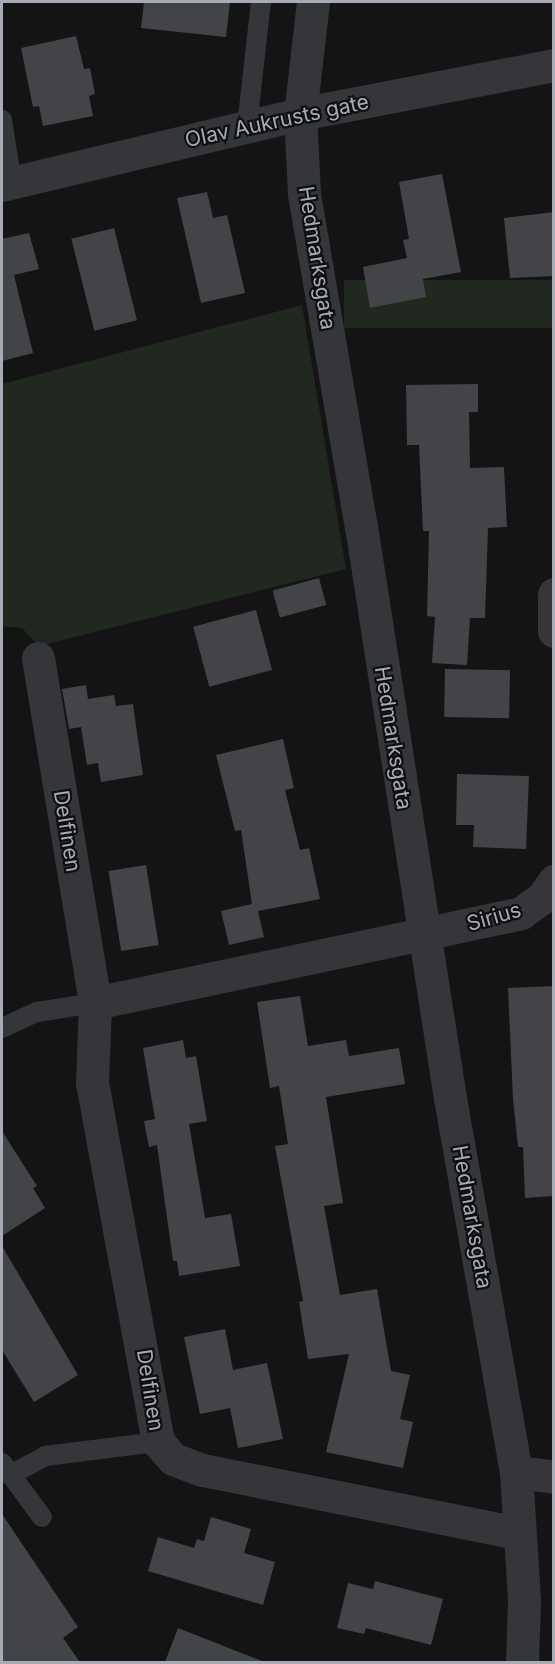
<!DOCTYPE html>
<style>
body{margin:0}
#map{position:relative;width:555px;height:1664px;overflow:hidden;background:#141415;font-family:Inter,sans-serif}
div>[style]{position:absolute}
.green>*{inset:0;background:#202820;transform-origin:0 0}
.building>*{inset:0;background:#434448;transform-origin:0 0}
.service>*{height:20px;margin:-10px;padding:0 10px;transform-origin:10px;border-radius:10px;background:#35363a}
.minor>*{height:33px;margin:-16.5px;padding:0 16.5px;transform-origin:16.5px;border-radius:16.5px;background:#35363a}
span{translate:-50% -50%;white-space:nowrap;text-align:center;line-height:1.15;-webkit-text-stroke:4.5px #0f0f10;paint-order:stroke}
.street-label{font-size:21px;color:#a6acb5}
.frame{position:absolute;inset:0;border:3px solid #a6acb5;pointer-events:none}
</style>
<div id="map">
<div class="green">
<div style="left:553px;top:280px;width:48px;height:209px;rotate:90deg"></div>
<div style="clip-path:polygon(302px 305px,346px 569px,39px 646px,22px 628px,2px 626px,2px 384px)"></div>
</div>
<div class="building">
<div style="clip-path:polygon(144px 2px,230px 2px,226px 37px,141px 28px)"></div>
<div style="clip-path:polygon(76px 36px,84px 69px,90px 68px,95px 94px,89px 96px,93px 116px,43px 126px,39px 106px,33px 107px,21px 48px)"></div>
<div style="clip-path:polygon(442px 174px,461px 272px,423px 279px,426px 297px,370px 308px,363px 267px,407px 258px,403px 240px,409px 239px,399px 182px)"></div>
<div style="clip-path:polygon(207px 192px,213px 218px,227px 215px,245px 293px,201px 303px,177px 198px)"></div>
<div style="clip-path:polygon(554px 212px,554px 276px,510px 278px,504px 218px)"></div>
<div style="left:114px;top:228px;width:95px;height:44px;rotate:76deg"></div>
<div style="clip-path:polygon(29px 233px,39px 269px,14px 275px,33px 353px,2px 361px,2px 239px)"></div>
<div style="clip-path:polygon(478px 384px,478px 412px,469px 412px,470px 468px,504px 467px,507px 527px,488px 528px,485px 618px,470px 618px,467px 665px,432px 663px,435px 617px,427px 616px,429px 531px,423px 531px,419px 445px,407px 445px,406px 385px)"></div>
<div style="left:319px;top:578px;width:28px;height:48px;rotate:75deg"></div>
<div style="left:256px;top:610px;width:62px;height:65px;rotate:75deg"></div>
<div style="left:445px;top:669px;width:65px;height:48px;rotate:1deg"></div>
<div style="clip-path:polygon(86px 685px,88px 699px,114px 695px,116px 706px,133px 704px,143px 775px,101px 782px,98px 763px,87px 765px,81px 727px,69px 729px,62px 689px)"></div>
<div style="clip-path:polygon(283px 739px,294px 788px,285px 790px,300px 850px,309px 848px,320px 899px,258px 911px,264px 937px,229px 945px,221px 911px,252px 904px,241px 830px,235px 831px,216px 755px)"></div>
<div style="clip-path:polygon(457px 774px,529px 776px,526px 849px,473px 847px,474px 825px,456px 825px)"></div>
<div style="left:146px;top:865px;width:81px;height:38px;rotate:81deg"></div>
<div style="clip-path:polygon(554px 986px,554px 1196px,525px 1198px,523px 1147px,518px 1147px,513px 1099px,508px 988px)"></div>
<div style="clip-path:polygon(300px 996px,308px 1046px,346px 1040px,349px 1056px,399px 1048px,405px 1084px,326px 1097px,343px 1203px,324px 1206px,340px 1295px,377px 1289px,391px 1371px,410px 1375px,400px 1419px,413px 1422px,403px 1468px,326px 1452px,349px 1354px,308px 1359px,299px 1302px,303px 1301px,275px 1146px,288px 1144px,279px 1086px,270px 1088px,257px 1002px)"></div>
<div style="clip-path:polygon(183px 1040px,186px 1058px,196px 1056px,207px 1121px,189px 1124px,205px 1218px,231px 1214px,240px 1266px,179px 1276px,177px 1261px,173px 1261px,157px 1145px,149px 1147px,144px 1121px,155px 1119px,143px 1048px)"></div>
<div style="clip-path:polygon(2px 1131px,37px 1186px,33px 1188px,45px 1208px,2px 1236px)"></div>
<div style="clip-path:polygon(2px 1246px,78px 1375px,34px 1402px,2px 1350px)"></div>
<div style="clip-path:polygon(225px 1329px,233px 1370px,267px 1363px,283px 1439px,238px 1448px,230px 1408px,200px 1414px,184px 1337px)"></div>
<div style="clip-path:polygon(2px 1514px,78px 1627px,63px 1638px,80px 1662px,2px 1662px)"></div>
<div style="clip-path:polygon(211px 1517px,251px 1529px,244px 1553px,275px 1562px,263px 1605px,148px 1571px,158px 1537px,194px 1548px,197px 1539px,204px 1541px)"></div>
<div style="clip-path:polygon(375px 1581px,443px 1599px,431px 1645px,366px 1628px,364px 1634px,337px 1628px,348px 1583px,373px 1589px)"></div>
<div style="clip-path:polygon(178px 1628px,262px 1661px,261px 1662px,165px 1662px)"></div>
</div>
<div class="service">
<div style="left:2px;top:120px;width:64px;rotate:81deg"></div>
<div style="left:247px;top:126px;width:125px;rotate:-83.6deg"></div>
<div style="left:2px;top:1028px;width:38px;rotate:-25deg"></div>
<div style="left:37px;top:1012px;width:59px;rotate:-8.8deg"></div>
<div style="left:2px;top:1463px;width:67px;rotate:53.5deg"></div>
<div style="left:10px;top:1475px;width:40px;rotate:-28deg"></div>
<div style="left:45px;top:1456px;width:114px;rotate:-7.1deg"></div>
</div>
<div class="minor">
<div style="left:313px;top:2px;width:113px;rotate:96.6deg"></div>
<div style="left:300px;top:114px;width:80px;rotate:87.1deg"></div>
<div style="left:304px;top:194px;width:337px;rotate:80.3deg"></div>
<div style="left:361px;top:526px;width:579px;rotate:81.16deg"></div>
<div style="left:450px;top:1098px;width:380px;rotate:80deg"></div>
<div style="left:516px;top:1472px;width:128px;rotate:86.4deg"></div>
<div style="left:524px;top:1600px;width:62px;rotate:91.8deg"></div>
<div style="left:2px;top:185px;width:306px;rotate:-13.4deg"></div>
<div style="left:300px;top:114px;width:259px;rotate:-10.9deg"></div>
<div style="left:554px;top:594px;width:37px;rotate:90deg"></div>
<div style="left:38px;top:658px;width:350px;rotate:80.6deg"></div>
<div style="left:516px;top:1472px;width:38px;rotate:7deg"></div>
<div style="left:518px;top:1533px;width:322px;rotate:-168.7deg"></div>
<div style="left:202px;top:1470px;width:31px;rotate:-159deg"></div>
<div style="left:173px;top:1459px;width:23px;rotate:-131deg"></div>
<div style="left:158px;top:1442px;width:366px;rotate:-100.4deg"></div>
<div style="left:92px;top:1082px;width:79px;rotate:-87.8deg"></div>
<div style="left:95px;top:1003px;width:435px;rotate:-11.9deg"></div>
<div style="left:521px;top:913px;width:26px;rotate:-36deg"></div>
<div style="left:542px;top:898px;width:21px;rotate:-55deg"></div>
</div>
<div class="street-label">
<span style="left:277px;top:121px;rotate:-12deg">Olav Aukrusts gate</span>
<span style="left:317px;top:258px;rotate:81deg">Hedmarksgata</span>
<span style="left:393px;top:738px;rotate:81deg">Hedmarksgata</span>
<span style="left:67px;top:831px;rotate:81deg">Delfinen</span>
<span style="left:494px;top:917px;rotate:-16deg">Sirius</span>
<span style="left:472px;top:1217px;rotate:80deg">Hedmarksgata</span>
<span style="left:150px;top:1390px;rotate:81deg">Delfinen</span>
</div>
<div class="frame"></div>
</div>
